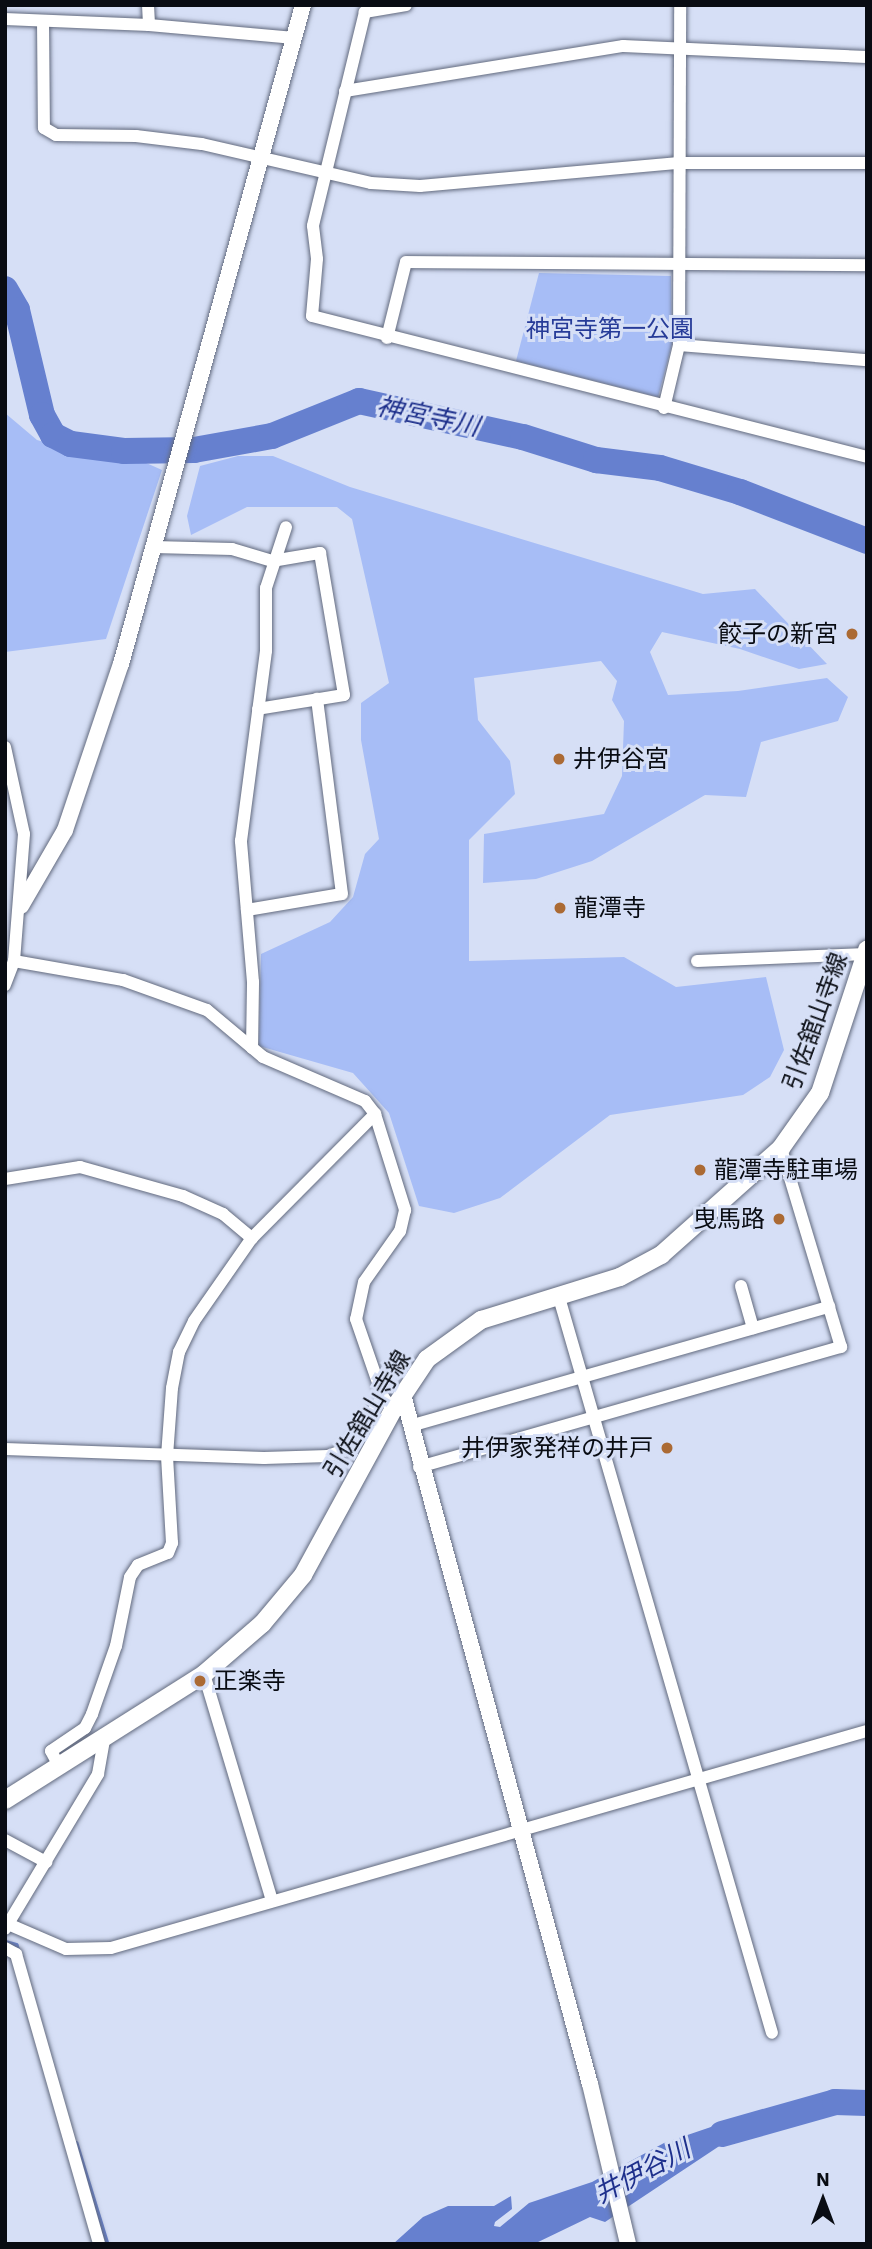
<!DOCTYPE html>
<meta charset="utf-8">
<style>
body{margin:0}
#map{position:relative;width:872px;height:2249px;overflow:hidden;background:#d6dff6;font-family:"IBM Plex Sans","Noto Sans JP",sans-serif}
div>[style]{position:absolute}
.green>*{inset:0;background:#a7bdf6}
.water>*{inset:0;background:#6680cf}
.stream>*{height:4.5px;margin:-2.25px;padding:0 2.25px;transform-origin:2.25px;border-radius:2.25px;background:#6680cf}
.river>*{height:26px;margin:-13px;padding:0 13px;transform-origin:13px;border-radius:13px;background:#6680cf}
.roads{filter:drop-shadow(0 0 2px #626a7e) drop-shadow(0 0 2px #626a7e)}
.minor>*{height:12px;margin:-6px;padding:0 6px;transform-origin:6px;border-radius:6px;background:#fff}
.tertiary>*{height:16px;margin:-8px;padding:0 8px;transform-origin:8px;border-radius:8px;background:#fff}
.secondary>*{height:18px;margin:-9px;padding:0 9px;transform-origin:9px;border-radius:9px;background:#fff}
.dots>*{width:19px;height:19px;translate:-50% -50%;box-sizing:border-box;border:4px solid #d6dff6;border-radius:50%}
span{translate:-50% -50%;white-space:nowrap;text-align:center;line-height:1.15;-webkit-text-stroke:6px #d6dff6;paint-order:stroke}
.park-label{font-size:24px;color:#263b98}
.poi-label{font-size:24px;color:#090c13}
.right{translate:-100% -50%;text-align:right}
.left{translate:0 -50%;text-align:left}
.street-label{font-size:24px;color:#090c13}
.water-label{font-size:26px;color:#1e308c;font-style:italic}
.frame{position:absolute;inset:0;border:7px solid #090c13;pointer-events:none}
.north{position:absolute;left:788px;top:2165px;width:70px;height:70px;-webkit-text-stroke:5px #d6dff6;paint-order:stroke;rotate:0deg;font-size:19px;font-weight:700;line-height:28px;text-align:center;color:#090c13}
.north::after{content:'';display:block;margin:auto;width:24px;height:32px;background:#090c13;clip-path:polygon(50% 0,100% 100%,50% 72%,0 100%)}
</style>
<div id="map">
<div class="green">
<div style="clip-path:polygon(539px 273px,671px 276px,672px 344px,658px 397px,516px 361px)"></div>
<div style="clip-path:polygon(5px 413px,37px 440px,82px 453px,117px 450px,162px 470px,106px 639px,5px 652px)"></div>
<div style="clip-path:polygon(238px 456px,273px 456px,350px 487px,703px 594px,755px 589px,827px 664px,799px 669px,740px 649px,662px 632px,650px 652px,668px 695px,738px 691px,827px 678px,848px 697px,838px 721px,761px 742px,746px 797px,705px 795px,592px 861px,536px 879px,483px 883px,484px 834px,604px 814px,622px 776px,624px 721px,612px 700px,617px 681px,601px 661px,474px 678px,478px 720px,510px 761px,515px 794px,469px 840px,469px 961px,624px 957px,676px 987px,766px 977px,784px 1050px,770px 1077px,743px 1095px,610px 1115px,500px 1198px,454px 1213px,419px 1206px,389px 1113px,353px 1073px,259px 1046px,261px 954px,330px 922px,353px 897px,365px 854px,379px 839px,361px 740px,361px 703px,389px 683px,352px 519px,337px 507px,247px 507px,191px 535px,187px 516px,200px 466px)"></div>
</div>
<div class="water">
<div style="clip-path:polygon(752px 2113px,757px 2130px,739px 2133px,605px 2222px,590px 2217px,534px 2244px,393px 2244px,423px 2217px,448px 2206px,494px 2206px,511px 2196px,512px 2209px,495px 2222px,494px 2226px,500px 2227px,529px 2203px,592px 2182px,664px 2143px)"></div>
</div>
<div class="stream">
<div style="left:5px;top:1942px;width:11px;rotate:15deg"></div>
<div style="left:16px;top:1945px;width:9px;rotate:69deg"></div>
<div style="left:76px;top:2143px;width:106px;rotate:72.9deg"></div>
</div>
<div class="river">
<div style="left:5px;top:289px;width:24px;rotate:60deg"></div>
<div style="left:17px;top:310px;width:108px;rotate:76.6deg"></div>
<div style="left:42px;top:415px;width:23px;rotate:61deg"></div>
<div style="left:53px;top:435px;width:20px;rotate:27deg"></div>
<div style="left:71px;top:444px;width:53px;rotate:7.5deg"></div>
<div style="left:124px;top:451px;width:70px;rotate:-0.8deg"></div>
<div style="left:194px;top:450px;width:79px;rotate:-10.2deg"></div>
<div style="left:272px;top:436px;width:94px;rotate:-21.9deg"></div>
<div style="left:359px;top:401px;width:168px;rotate:12.4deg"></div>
<div style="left:523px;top:437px;width:77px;rotate:17.5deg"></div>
<div style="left:596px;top:460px;width:64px;rotate:7.1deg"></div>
<div style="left:660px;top:468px;width:84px;rotate:16.7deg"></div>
<div style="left:740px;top:492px;width:136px;rotate:21.1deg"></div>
<div style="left:722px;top:2134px;width:117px;rotate:-15.8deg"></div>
<div style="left:835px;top:2102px;width:32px;rotate:2deg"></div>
</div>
<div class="roads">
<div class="minor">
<div style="left:148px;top:5px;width:20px;rotate:87deg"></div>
<div style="left:149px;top:25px;width:146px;rotate:5.1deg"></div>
<div style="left:406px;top:5px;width:42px;rotate:170.3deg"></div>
<div style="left:365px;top:12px;width:220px;rotate:103.7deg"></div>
<div style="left:313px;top:226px;width:33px;rotate:83deg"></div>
<div style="left:317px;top:259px;width:57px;rotate:95deg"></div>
<div style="left:312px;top:316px;width:573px;rotate:14.25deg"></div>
<div style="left:5px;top:19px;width:144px;rotate:2.4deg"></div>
<div style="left:43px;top:21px;width:107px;rotate:89.5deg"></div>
<div style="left:44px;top:128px;width:14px;rotate:30deg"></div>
<div style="left:56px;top:135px;width:80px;rotate:0.7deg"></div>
<div style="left:136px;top:136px;width:66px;rotate:6.9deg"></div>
<div style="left:202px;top:144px;width:173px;rotate:13deg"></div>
<div style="left:371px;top:183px;width:49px;rotate:3.5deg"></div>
<div style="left:420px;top:186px;width:260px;rotate:-5.1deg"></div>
<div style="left:679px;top:163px;width:188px"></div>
<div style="left:345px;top:91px;width:282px;rotate:-9.2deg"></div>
<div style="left:623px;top:46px;width:244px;rotate:2.6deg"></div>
<div style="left:387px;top:338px;width:78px;rotate:-76deg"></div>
<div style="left:406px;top:262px;width:461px;rotate:0.4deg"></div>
<div style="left:679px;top:345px;width:189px;rotate:4.6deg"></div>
<div style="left:664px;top:408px;width:65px;rotate:-76.6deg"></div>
<div style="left:679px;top:345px;width:340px;rotate:-89.8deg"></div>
<div style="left:154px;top:547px;width:78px;rotate:1.5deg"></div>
<div style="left:232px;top:549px;width:42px;rotate:16.7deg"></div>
<div style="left:272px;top:561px;width:49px;rotate:-9.5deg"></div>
<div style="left:320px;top:553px;width:144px;rotate:80.4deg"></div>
<div style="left:344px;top:695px;width:87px;rotate:170.8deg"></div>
<div style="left:5px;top:747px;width:89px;rotate:77.7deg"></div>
<div style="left:24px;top:834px;width:127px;rotate:94.5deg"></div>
<div style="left:14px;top:961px;width:26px;rotate:111deg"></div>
<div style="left:247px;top:910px;width:96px;rotate:-9.6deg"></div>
<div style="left:342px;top:894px;width:197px;rotate:-97.3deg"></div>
<div style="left:14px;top:961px;width:111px;rotate:9.9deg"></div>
<div style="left:123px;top:980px;width:89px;rotate:19.7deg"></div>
<div style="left:207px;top:1010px;width:73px;rotate:40deg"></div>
<div style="left:263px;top:1057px;width:111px;rotate:23.3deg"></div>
<div style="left:365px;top:1101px;width:16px;rotate:52deg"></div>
<div style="left:375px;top:1114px;width:101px;rotate:72.6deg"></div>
<div style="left:405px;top:1210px;width:22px;rotate:103deg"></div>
<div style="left:400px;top:1231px;width:62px;rotate:125.2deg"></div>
<div style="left:364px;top:1282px;width:38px;rotate:102deg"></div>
<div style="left:356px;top:1319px;width:83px;rotate:70.9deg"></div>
<div style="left:383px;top:1397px;width:16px;rotate:52deg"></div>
<div style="left:697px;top:961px;width:169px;rotate:-2.4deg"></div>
<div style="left:252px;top:1048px;width:66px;rotate:-89.1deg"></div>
<div style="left:253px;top:982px;width:142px;rotate:-94.9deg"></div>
<div style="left:241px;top:841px;width:192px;rotate:-82.5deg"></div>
<div style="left:266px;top:651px;width:63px;rotate:-90deg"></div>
<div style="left:266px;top:588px;width:64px;rotate:-71.8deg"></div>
<div style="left:5px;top:1179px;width:76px;rotate:-9.1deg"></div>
<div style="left:80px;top:1167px;width:107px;rotate:15.7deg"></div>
<div style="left:183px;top:1196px;width:44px;rotate:24.2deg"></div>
<div style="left:223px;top:1214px;width:38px;rotate:40deg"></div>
<div style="left:741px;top:1286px;width:44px;rotate:74.1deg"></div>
<div style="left:558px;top:1294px;width:769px;rotate:73.85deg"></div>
<div style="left:410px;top:1426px;width:436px;rotate:-15.9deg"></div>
<div style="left:5px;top:1449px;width:259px;rotate:2deg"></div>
<div style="left:264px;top:1458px;width:64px;rotate:-1.8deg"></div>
<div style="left:328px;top:1456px;width:20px;rotate:-20deg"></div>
<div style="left:347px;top:1449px;width:63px;rotate:-55.3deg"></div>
<div style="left:419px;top:1467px;width:439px;rotate:-15.9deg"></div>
<div style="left:841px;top:1347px;width:208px;rotate:-106.8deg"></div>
<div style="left:204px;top:1674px;width:237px;rotate:73.3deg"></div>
<div style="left:59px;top:1766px;width:17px;rotate:-118deg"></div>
<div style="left:51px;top:1751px;width:41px;rotate:-34.1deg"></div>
<div style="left:85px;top:1728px;width:16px;rotate:-63deg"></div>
<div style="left:92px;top:1714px;width:72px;rotate:-70.6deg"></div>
<div style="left:116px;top:1646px;width:70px;rotate:-78.5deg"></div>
<div style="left:130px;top:1577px;width:14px;rotate:-56deg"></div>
<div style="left:138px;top:1565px;width:32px;rotate:-22deg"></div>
<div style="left:168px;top:1553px;width:11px;rotate:-68deg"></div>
<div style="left:172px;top:1543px;width:87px;rotate:-93.3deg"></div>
<div style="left:167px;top:1456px;width:68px;rotate:-85.8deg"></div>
<div style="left:172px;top:1388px;width:37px;rotate:-79deg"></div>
<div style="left:179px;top:1352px;width:34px;rotate:-64deg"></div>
<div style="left:194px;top:1321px;width:101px;rotate:-55.1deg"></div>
<div style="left:252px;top:1238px;width:175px;rotate:-45.2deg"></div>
<div style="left:5px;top:1840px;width:47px;rotate:28.2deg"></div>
<div style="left:8px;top:1924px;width:63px;rotate:23.3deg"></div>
<div style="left:66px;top:1949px;width:45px;rotate:-1.3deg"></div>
<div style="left:111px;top:1948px;width:787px;rotate:-16.02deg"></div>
<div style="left:5px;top:1929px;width:181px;rotate:-59deg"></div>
<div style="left:98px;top:1774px;width:39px;rotate:-80deg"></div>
<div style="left:5px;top:1948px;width:13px;rotate:29deg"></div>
<div style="left:16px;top:1954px;width:302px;rotate:74deg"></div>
</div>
<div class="tertiary">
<div style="left:21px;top:906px;width:88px;rotate:-59.9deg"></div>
<div style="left:65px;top:830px;width:175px;rotate:-71.4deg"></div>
<div style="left:121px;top:664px;width:684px;rotate:-74.56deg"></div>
<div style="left:403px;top:1395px;width:714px;rotate:74.82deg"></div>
<div style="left:590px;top:2084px;width:164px;rotate:76.6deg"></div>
</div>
<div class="secondary">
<div style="left:5px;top:1800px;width:236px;rotate:-32.3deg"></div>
<div style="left:204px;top:1674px;width:77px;rotate:-40.8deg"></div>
<div style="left:262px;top:1624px;width:64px;rotate:-50.1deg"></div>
<div style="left:303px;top:1575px;width:188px;rotate:-61.4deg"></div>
<div style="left:393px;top:1410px;width:61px;rotate:-56.3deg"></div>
<div style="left:427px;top:1359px;width:67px;rotate:-35.8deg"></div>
<div style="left:481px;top:1320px;width:145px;rotate:-17.2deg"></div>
<div style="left:620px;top:1277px;width:47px;rotate:-28.2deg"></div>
<div style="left:661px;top:1255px;width:161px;rotate:-41.7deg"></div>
<div style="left:781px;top:1148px;width:67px;rotate:-54.7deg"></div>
<div style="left:820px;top:1093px;width:151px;rotate:-71.8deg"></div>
</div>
</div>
<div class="dots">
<div style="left:852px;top:634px;background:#ab6a34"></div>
<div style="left:559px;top:759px;background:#ab6a34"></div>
<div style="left:560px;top:908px;background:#ab6a34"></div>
<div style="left:700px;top:1170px;background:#ab6a34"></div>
<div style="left:779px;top:1219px;background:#ab6a34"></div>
<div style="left:667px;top:1448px;background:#ab6a34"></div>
<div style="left:200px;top:1681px;background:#ab6a34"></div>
</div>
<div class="park-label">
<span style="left:610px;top:329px">神宮寺第一公園</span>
</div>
<div class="poi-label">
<span class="right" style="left:838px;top:634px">餃子の新宮</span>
<span class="left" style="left:573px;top:759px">井伊谷宮</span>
<span class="left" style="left:574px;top:908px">龍潭寺</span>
<span class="left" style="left:714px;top:1170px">龍潭寺駐車場</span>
<span class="right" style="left:765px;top:1219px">曳馬路</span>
<span class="right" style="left:653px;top:1448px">井伊家発祥の井戸</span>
<span class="left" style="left:214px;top:1681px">正楽寺</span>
</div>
<div class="street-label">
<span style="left:815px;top:1021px;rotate:-70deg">引佐舘山寺線</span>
<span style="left:367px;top:1414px;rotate:-59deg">引佐舘山寺線</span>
</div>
<div class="water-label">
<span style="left:428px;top:416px;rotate:12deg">神宮寺川</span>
<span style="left:642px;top:2171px;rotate:-28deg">井伊谷川</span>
</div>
<div class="frame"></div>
<div class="north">N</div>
</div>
